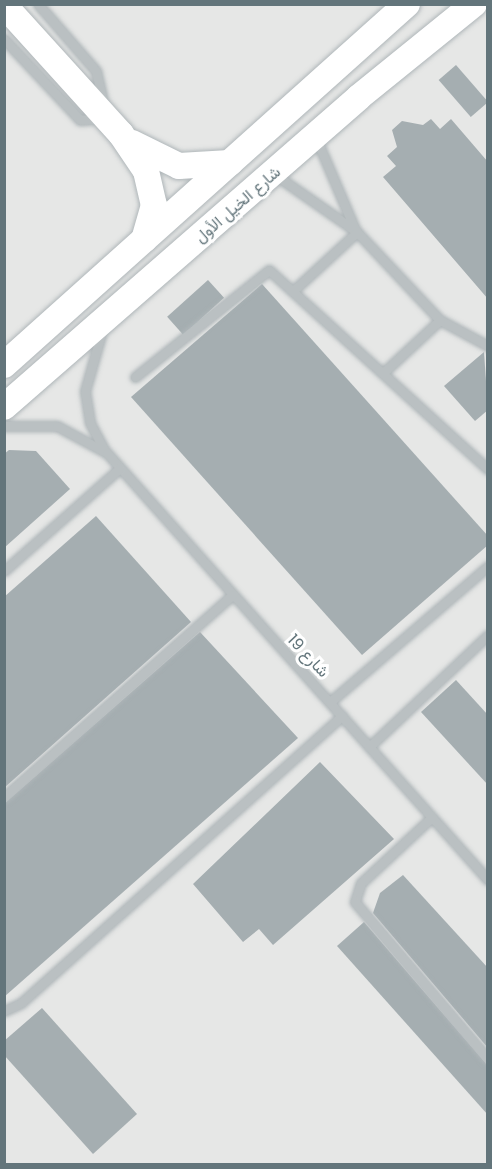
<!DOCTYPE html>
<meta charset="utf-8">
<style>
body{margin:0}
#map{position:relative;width:492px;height:1169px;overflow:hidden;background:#f6f5f2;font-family:Poppins,Vazirmatn,sans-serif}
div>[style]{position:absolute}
.built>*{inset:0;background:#e6e7e6;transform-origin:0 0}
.building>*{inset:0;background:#a5aeb1;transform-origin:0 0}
.roads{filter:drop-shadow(0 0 2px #afb6b9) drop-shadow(0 0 2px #afb6b9)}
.lane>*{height:9px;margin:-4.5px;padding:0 4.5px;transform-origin:4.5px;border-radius:4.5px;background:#bac0c2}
.secondary>*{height:26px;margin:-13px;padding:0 13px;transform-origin:13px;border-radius:13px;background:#fff}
span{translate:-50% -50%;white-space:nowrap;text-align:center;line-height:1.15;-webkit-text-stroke:6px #fff;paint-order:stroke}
.street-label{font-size:16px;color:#63757b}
.frame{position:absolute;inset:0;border:6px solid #63757b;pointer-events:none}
</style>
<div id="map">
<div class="built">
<div style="left:4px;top:5px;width:483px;height:1159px"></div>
</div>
<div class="building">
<div style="left:456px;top:65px;width:49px;height:23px;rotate:49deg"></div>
<div style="clip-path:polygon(431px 119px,440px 129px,451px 119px,488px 162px,488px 299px,383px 177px,396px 166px,387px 156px,397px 147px,392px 130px,402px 121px,423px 125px)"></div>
<div style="left:208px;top:280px;width:24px;height:55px;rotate:48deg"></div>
<div style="clip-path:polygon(262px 284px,488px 536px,488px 545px,362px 655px,131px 397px)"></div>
<div style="clip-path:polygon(484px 352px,488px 410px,475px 421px,444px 386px)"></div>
<div style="clip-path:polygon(9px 450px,36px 451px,70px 489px,4px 548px,4px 454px)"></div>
<div style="clip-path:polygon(96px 516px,191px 622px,4px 788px,4px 597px)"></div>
<div style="clip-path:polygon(200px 632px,298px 738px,4px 997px,4px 804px)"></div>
<div style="clip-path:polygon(456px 680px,488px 715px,488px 785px,421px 712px)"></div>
<div style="clip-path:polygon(320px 762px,394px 839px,273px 945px,259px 929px,243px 942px,193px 884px)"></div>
<div style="clip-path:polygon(403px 875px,488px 968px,488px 1048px,373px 913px,380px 893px)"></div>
<div style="clip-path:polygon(364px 922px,488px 1066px,488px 1115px,337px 946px)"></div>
<div style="clip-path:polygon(42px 1008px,137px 1114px,93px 1154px,4px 1055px,4px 1041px)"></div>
</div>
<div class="roads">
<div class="lane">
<div style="left:38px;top:4px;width:89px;rotate:49.1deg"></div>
<div style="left:96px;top:71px;width:35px;rotate:77deg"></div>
<div style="left:4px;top:39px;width:111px;rotate:46.8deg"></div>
<div style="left:80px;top:120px;width:24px;rotate:-5deg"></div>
<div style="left:316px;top:138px;width:97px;rotate:66.9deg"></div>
<div style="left:274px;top:174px;width:101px;rotate:34.9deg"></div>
<div style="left:357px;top:232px;width:121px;rotate:46.7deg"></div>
<div style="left:440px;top:320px;width:55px;rotate:28.4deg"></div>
<div style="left:294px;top:290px;width:86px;rotate:-42.6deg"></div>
<div style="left:102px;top:331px;width:62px;rotate:105.8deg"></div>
<div style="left:85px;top:391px;width:32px;rotate:81deg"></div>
<div style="left:90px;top:423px;width:32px;rotate:62deg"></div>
<div style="left:384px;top:372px;width:76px;rotate:-42.9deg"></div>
<div style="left:135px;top:377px;width:171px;rotate:-38.6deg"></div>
<div style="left:269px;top:270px;width:296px;rotate:42.3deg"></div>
<div style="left:4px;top:426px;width:53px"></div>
<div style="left:57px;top:426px;width:57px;rotate:28.4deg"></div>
<div style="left:107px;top:453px;width:572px;rotate:48.26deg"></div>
<div style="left:4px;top:571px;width:155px;rotate:-41.6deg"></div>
<div style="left:330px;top:702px;width:208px;rotate:-40.7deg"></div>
<div style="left:369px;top:747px;width:163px;rotate:-43.3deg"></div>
<div style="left:4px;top:797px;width:305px;rotate:-41.5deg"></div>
<div style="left:431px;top:818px;width:96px;rotate:137.1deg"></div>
<div style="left:361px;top:883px;width:20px;rotate:108deg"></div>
<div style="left:355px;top:902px;width:206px;rotate:49.7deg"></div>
<div style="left:4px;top:1011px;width:19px;rotate:-25deg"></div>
<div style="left:21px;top:1003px;width:431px;rotate:-41.8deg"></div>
</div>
<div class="secondary">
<div style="left:4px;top:5px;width:174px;rotate:47.8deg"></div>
<div style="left:121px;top:134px;width:45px;rotate:56deg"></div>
<div style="left:146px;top:171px;width:35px;rotate:77deg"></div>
<div style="left:154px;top:205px;width:36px;rotate:106deg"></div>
<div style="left:132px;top:143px;width:52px;rotate:26.1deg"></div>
<div style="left:179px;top:166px;width:51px;rotate:-3.4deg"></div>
<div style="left:4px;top:365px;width:541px;rotate:-41.85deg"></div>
<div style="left:4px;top:407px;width:471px;rotate:-41.1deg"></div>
<div style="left:359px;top:97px;width:148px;rotate:-39deg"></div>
</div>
</div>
<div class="street-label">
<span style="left:238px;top:205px;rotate:-41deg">شارع الخيل الأول</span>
<span style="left:308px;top:656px;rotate:47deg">شارع 19</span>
</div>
<div class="frame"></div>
</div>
